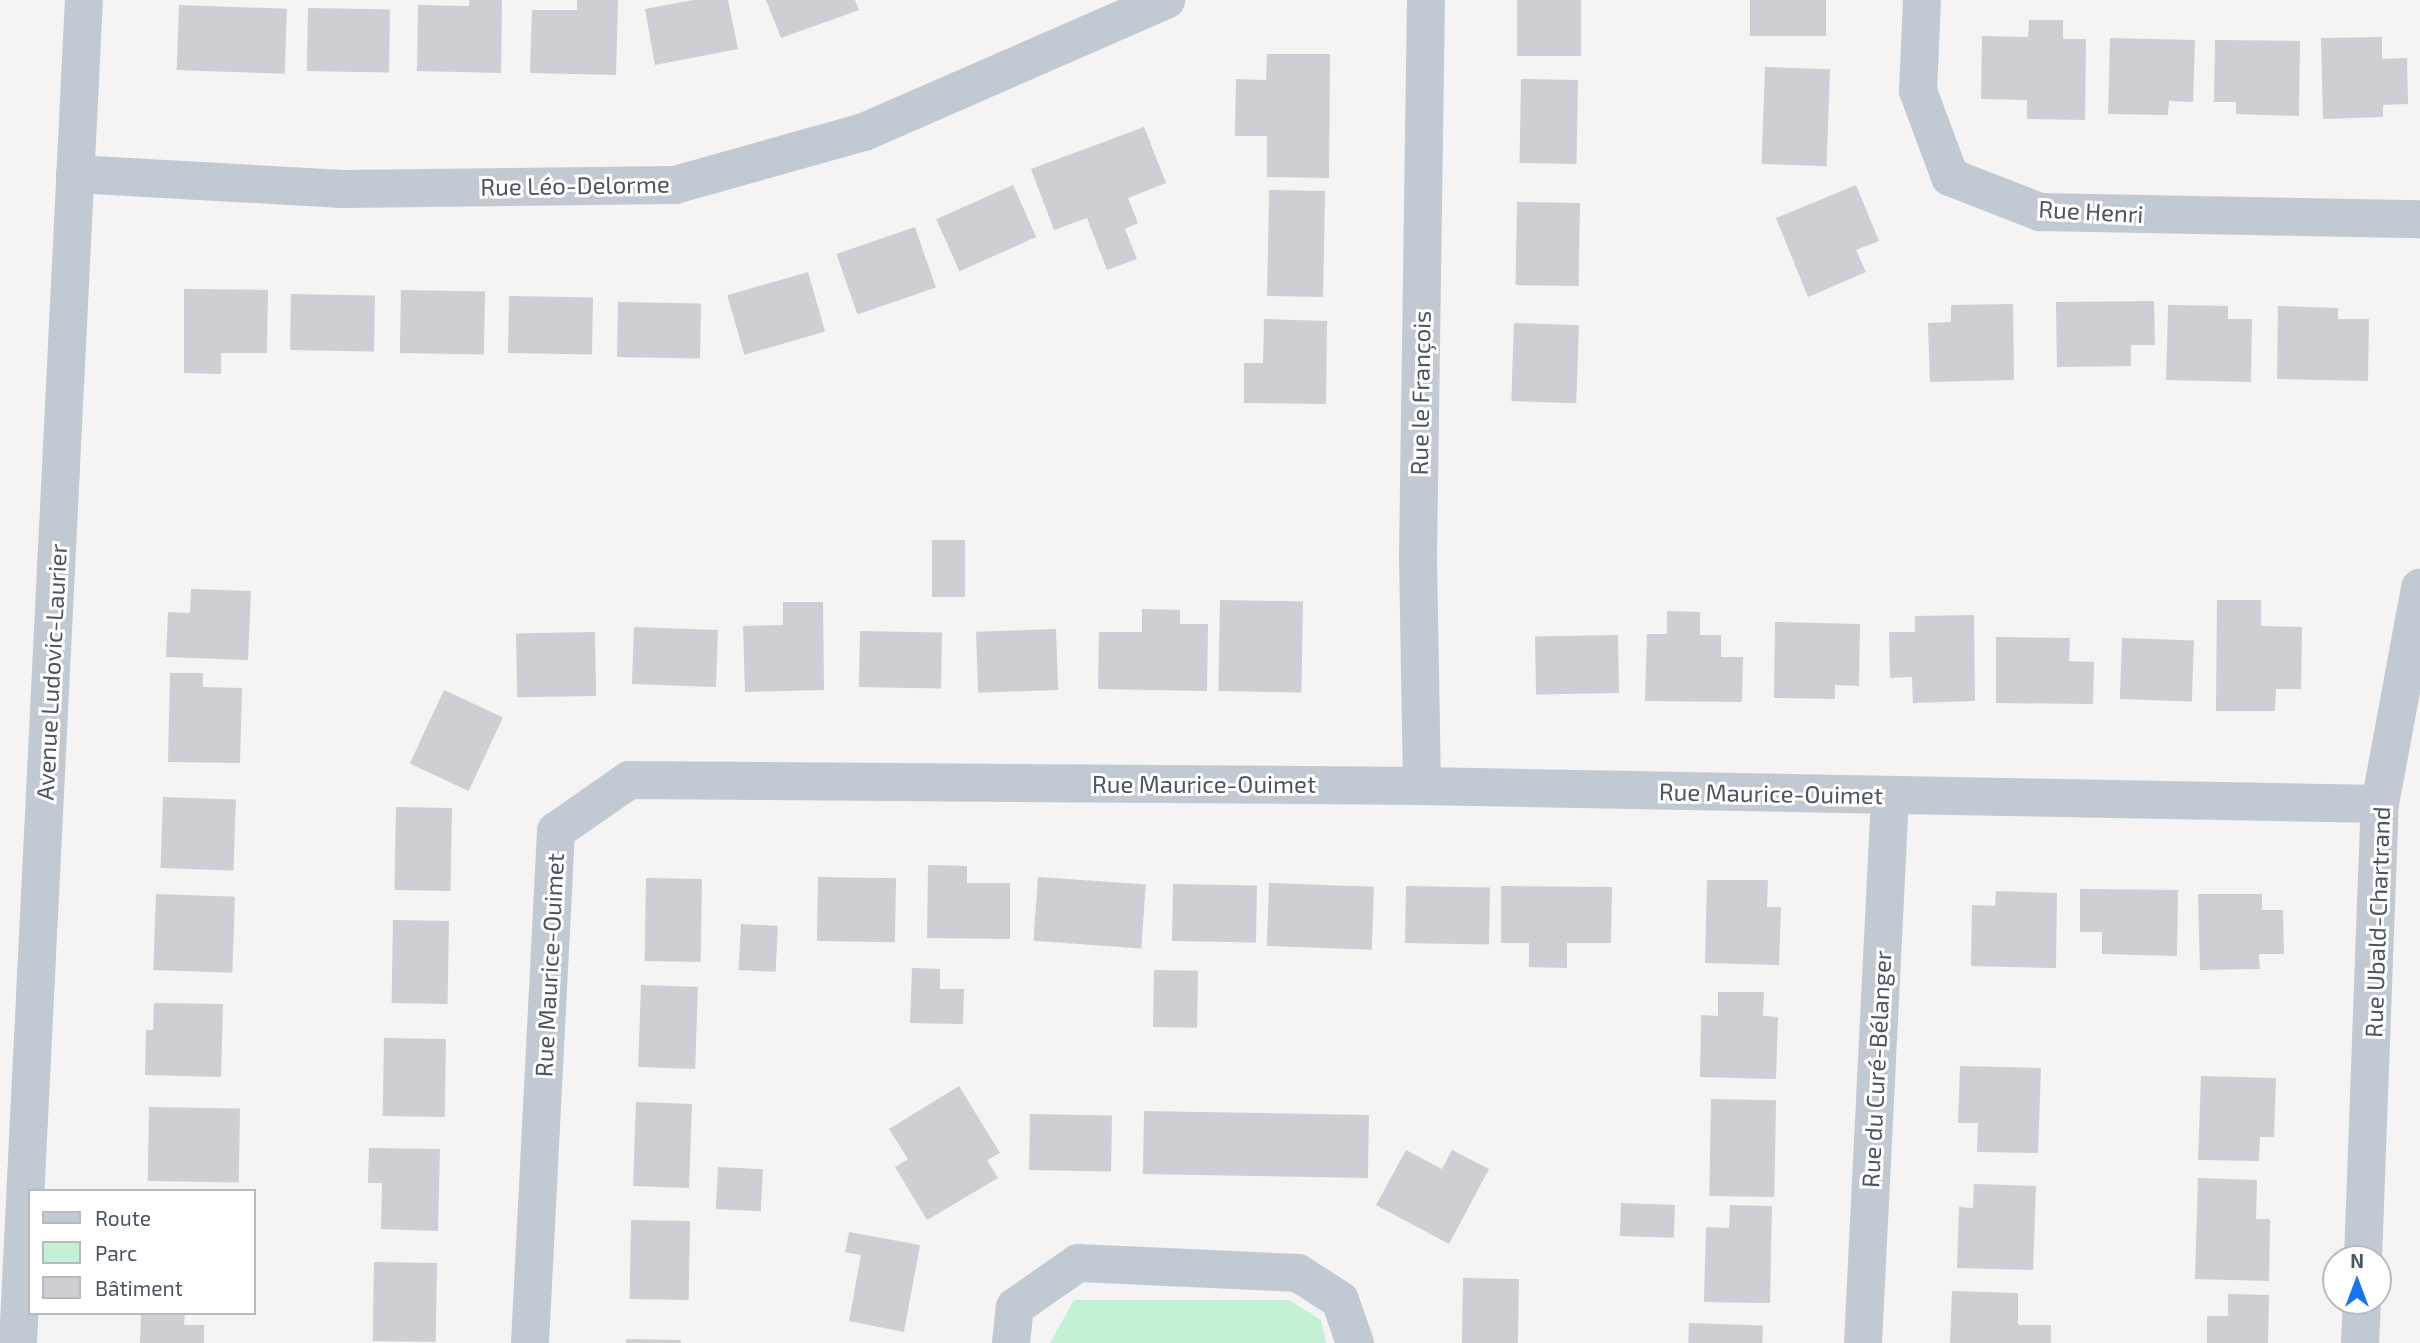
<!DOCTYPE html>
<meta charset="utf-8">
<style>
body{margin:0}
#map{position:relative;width:2420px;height:1343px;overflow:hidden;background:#f5f3f3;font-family:"Exo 2",sans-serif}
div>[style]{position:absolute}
.green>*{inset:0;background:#c3f1d5}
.building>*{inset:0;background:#cdcfd5;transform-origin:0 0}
.minor>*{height:38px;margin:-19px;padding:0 19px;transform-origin:19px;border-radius:19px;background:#c1cad2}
span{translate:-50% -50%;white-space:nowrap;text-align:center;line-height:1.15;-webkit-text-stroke:6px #fff;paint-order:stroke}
.street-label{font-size:24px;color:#4a5661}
.legend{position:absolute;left:28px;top:1189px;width:228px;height:126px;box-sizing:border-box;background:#fff;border:2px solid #b7bbc0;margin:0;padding:9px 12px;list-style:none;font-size:21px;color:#4a5661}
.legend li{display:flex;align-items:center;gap:14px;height:35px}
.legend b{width:35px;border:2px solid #b7bbc0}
.north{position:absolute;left:2322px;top:1245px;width:70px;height:70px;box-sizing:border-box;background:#fff;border:2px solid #b7bbc0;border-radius:50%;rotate:0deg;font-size:19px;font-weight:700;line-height:28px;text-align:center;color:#4a5661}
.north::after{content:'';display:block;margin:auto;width:24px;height:32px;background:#1a73e8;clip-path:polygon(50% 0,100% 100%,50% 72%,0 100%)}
</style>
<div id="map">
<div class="green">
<div style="clip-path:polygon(1074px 1300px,1289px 1300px,1321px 1320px,1326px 1343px,1050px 1343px)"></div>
</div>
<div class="building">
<div style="clip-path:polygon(469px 0,502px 0,501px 73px,417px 71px,418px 5px,469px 6px)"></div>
<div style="clip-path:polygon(577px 0,618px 0,616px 75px,530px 73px,532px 10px,577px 10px)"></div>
<div style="clip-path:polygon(693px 0,728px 0,738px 49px,655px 65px,645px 9px)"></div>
<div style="clip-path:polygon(766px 0,855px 0,859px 10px,781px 38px)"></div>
<div style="left:1517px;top:0;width:64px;height:56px"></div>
<div style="left:1750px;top:0;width:76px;height:36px"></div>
<div style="left:179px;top:5px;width:108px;height:65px;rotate:2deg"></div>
<div style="left:308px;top:8px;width:82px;height:63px;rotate:1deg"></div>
<div style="clip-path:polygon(2029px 20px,2063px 20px,2063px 39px,2086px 39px,2085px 120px,2027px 119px,2027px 100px,1981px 99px,1982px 36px,2028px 37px)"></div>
<div style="clip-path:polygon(2382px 37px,2382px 59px,2407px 58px,2408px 104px,2383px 105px,2383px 117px,2323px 119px,2321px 38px)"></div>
<div style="clip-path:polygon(2110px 38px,2195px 40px,2193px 102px,2169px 101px,2168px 115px,2108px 114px)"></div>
<div style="clip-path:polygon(2215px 40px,2300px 41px,2299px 116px,2236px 114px,2236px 102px,2214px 102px)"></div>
<div style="clip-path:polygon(1267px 54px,1330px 54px,1329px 178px,1267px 177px,1267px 136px,1235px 136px,1236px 79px,1266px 80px)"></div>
<div style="left:1765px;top:67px;width:65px;height:97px;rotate:2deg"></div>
<div style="left:1521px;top:79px;width:57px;height:84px;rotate:1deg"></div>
<div style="clip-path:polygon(1144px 127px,1166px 183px,1128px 198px,1138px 223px,1125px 229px,1137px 259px,1107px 270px,1087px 218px,1054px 230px,1031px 169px)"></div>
<div style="left:1013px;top:185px;width:57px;height:84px;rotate:66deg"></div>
<div style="clip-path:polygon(1856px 185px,1879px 241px,1856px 250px,1866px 272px,1808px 297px,1776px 218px)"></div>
<div style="left:1269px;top:190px;width:56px;height:106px;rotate:1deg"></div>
<div style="left:1517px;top:202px;width:63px;height:83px;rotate:1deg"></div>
<div style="left:915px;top:227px;width:64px;height:83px;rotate:71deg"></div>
<div style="left:808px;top:272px;width:62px;height:84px;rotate:74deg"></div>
<div style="clip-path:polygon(184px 289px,268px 290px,267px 353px,221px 353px,221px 374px,184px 373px)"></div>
<div style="left:401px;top:290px;width:84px;height:63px;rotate:1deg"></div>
<div style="left:291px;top:294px;width:84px;height:56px;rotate:1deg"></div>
<div style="left:509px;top:296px;width:84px;height:57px;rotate:1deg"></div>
<div style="clip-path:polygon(2154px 301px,2155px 345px,2131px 345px,2131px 366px,2057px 367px,2056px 302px)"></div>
<div style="left:618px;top:302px;width:83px;height:55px;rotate:1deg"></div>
<div style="clip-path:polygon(2013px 304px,2014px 380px,1930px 382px,1928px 323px,1951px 322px,1951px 305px)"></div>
<div style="clip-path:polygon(2168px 305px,2228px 306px,2228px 319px,2252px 319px,2251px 382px,2166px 380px)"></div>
<div style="clip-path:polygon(2278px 306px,2338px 308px,2338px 319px,2369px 319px,2368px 381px,2277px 379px)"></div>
<div style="clip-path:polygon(1264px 319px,1327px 321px,1326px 404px,1244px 403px,1244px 363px,1263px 363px)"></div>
<div style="left:1514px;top:323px;width:65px;height:78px;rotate:2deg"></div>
<div style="left:932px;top:540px;width:33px;height:57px"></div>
<div style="clip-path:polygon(191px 589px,251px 591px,248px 660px,166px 657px,168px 612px,190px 613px)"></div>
<div style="left:1220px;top:600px;width:83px;height:91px;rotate:1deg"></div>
<div style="clip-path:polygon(2217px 600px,2261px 600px,2261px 626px,2302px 627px,2301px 689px,2276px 689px,2275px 711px,2216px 711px)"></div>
<div style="clip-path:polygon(783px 602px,823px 602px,824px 690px,745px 692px,743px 626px,783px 625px)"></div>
<div style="clip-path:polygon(1142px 609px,1180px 610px,1180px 624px,1208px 624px,1207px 691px,1098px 689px,1099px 632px,1142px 632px)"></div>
<div style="clip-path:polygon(1667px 611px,1700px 612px,1700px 635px,1721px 635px,1721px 657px,1743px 657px,1742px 702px,1645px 701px,1647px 634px,1667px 634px)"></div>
<div style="clip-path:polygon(1974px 615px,1975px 701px,1913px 703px,1912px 677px,1890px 678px,1889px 632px,1915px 632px,1915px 616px)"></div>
<div style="clip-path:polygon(1775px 622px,1860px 624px,1859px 686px,1835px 685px,1835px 699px,1774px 698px)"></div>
<div style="left:634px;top:627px;width:84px;height:57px;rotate:2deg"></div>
<div style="left:1056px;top:629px;width:61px;height:80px;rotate:88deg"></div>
<div style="left:860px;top:631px;width:82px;height:56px;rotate:1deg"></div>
<div style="left:595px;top:632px;width:64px;height:79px;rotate:89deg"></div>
<div style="left:1618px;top:635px;width:58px;height:83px;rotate:89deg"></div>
<div style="clip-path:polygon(1996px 637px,2070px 638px,2069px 661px,2094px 662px,2093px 704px,1996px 703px)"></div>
<div style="left:2122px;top:638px;width:72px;height:61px;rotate:2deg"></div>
<div style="clip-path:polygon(170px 673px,203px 673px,203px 687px,242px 688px,240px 763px,168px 762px)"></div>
<div style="left:444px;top:690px;width:65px;height:81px;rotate:25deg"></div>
<div style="left:163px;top:797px;width:73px;height:71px;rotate:2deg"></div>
<div style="left:396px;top:807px;width:56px;height:83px;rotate:1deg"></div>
<div style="clip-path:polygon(928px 865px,967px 866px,967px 883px,1010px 883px,1010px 939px,927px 938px)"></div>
<div style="left:818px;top:877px;width:78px;height:64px;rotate:1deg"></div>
<div style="left:1038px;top:877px;width:108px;height:64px;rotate:4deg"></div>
<div style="left:646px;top:878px;width:56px;height:83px;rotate:1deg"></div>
<div style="clip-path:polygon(1707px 880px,1768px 880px,1767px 907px,1781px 907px,1779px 965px,1705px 963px)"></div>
<div style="left:1269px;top:883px;width:105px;height:63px;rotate:2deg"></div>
<div style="left:1173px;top:884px;width:84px;height:57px;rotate:1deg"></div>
<div style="left:1406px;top:886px;width:84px;height:57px;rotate:1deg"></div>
<div style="clip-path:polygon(1501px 886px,1612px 887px,1611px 943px,1567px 943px,1567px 968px,1529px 967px,1529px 943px,1501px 943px)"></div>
<div style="clip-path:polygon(2080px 889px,2178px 890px,2177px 956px,2102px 954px,2102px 932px,2080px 932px)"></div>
<div style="clip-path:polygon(1996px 891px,2057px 893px,2056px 968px,1971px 966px,1972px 905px,1995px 906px)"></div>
<div style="left:156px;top:894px;width:79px;height:76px;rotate:2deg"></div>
<div style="clip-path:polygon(2198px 894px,2262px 894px,2262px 910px,2283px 910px,2284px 954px,2259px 954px,2260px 969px,2200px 970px)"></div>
<div style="left:393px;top:920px;width:56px;height:83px;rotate:1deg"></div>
<div style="left:741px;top:924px;width:37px;height:46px;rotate:3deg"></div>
<div style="clip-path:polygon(912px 968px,940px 969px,940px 989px,964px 989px,963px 1024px,910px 1023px)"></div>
<div style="left:1154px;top:970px;width:44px;height:57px;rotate:1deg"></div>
<div style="left:641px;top:985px;width:57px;height:82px;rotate:2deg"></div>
<div style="clip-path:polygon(1718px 992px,1764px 992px,1763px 1016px,1778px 1017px,1776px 1079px,1700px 1077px,1701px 1015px,1718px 1016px)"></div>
<div style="clip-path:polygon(154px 1003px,223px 1004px,221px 1077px,145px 1075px,146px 1030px,153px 1030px)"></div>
<div style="left:384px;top:1038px;width:62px;height:78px;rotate:1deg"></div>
<div style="clip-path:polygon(1960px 1066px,2041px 1068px,2038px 1153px,1977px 1152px,1978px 1123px,1958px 1123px)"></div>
<div style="clip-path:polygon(2201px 1076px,2276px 1078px,2274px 1137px,2260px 1137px,2259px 1161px,2198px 1160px)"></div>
<div style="clip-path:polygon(959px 1086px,1000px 1153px,987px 1160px,998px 1178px,927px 1220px,895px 1167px,908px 1159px,889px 1129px)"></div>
<div style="left:1711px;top:1099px;width:65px;height:97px;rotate:1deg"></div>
<div style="left:636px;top:1102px;width:56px;height:84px;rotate:2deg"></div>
<div style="left:149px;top:1107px;width:91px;height:74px;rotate:1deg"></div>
<div style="left:1144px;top:1111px;width:225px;height:63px;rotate:1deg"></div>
<div style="left:1030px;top:1114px;width:82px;height:56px;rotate:1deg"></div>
<div style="clip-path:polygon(369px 1148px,440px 1149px,438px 1231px,381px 1229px,382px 1183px,368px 1183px)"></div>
<div style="clip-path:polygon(1406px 1150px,1442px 1169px,1452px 1150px,1489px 1169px,1449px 1244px,1376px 1205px)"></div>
<div style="left:718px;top:1167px;width:45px;height:42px;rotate:3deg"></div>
<div style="clip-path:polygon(2198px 1178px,2257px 1180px,2256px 1219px,2270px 1219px,2269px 1281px,2195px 1279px)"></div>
<div style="clip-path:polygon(1974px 1184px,2036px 1186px,2033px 1270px,1957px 1268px,1959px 1207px,1973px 1208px)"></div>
<div style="left:1621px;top:1203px;width:54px;height:33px;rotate:2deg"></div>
<div style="clip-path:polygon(1730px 1205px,1772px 1206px,1770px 1303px,1704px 1302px,1706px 1227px,1729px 1228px)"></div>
<div style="left:631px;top:1220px;width:59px;height:79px;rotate:1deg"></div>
<div style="clip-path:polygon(849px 1232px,920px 1245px,904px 1332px,849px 1321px,861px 1255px,845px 1252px)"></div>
<div style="left:374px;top:1262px;width:63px;height:79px;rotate:1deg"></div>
<div style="left:1463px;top:1278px;width:56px;height:65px;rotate:1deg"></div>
<div style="clip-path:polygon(1952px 1291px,2018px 1293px,2018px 1325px,2051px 1325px,2051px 1343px,1950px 1343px)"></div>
<div style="clip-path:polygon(2228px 1294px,2269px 1295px,2268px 1343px,2207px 1343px,2207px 1316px,2228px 1316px)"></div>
<div style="clip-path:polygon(141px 1313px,185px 1313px,184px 1325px,204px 1325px,204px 1343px,140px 1343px)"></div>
<div style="left:1689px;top:1323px;width:74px;height:20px;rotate:2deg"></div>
<div style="clip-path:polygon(626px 1339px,681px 1340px,681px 1343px,626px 1343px)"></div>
</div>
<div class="minor">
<div style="left:1922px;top:0;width:91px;rotate:92.5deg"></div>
<div style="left:1918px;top:91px;width:92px;rotate:69.6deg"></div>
<div style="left:1950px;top:177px;width:97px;rotate:21.3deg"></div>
<div style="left:2040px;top:212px;width:380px;rotate:1.1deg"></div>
<div style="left:75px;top:174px;width:268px;rotate:3.2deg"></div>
<div style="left:343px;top:189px;width:332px;rotate:-0.7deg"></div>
<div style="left:675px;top:185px;width:196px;rotate:-15.7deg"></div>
<div style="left:864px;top:132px;width:330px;rotate:-23.6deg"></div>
<div style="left:1422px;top:786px;width:230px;rotate:-91deg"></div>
<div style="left:1418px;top:556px;width:556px;rotate:-89.18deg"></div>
<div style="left:2363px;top:1259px;width:455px;rotate:-87.9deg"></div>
<div style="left:2380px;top:804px;width:220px;rotate:-79.5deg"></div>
<div style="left:18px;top:1343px;width:1345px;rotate:-87.19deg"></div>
<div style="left:530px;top:1343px;width:513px;rotate:-87.09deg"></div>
<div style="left:556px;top:831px;width:89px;rotate:-34.9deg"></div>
<div style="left:629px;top:780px;width:793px;rotate:0.43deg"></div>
<div style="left:1422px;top:786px;width:958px;rotate:1.08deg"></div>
<div style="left:1011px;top:1343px;width:36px;rotate:-84deg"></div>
<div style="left:1015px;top:1307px;width:77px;rotate:-34.9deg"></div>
<div style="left:1078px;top:1263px;width:220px;rotate:2.6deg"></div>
<div style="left:1298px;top:1273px;width:50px;rotate:32.7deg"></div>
<div style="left:1340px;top:1300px;width:46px;rotate:70.8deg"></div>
<div style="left:1863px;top:1343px;width:548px;rotate:-87.17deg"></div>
<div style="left:2360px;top:1343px;width:42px;rotate:-87.3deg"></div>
</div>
<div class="street-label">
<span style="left:575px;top:185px;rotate:-1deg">Rue Léo-Delorme</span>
<span style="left:2091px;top:211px;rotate:3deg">Rue Henri</span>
<span style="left:1420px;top:393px;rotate:-89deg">Rue le François</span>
<span style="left:51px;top:672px;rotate:-87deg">Avenue Ludovic-Laurier</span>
<span style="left:1204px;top:784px">Rue Maurice-Ouimet</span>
<span style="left:1771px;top:793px;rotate:1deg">Rue Maurice-Ouimet</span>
<span style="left:2377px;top:922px;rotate:-88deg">Rue Ubald-Chartrand</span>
<span style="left:549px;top:965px;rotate:-87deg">Rue Maurice-Ouimet</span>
<span style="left:1876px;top:1069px;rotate:-87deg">Rue du Curé-Bélanger</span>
</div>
<ul class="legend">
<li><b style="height:9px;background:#c1cad2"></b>Route</li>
<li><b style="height:19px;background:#c3f1d5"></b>Parc</li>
<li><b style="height:19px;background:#cdcfd5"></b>Bâtiment</li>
</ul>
<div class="north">N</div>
</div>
